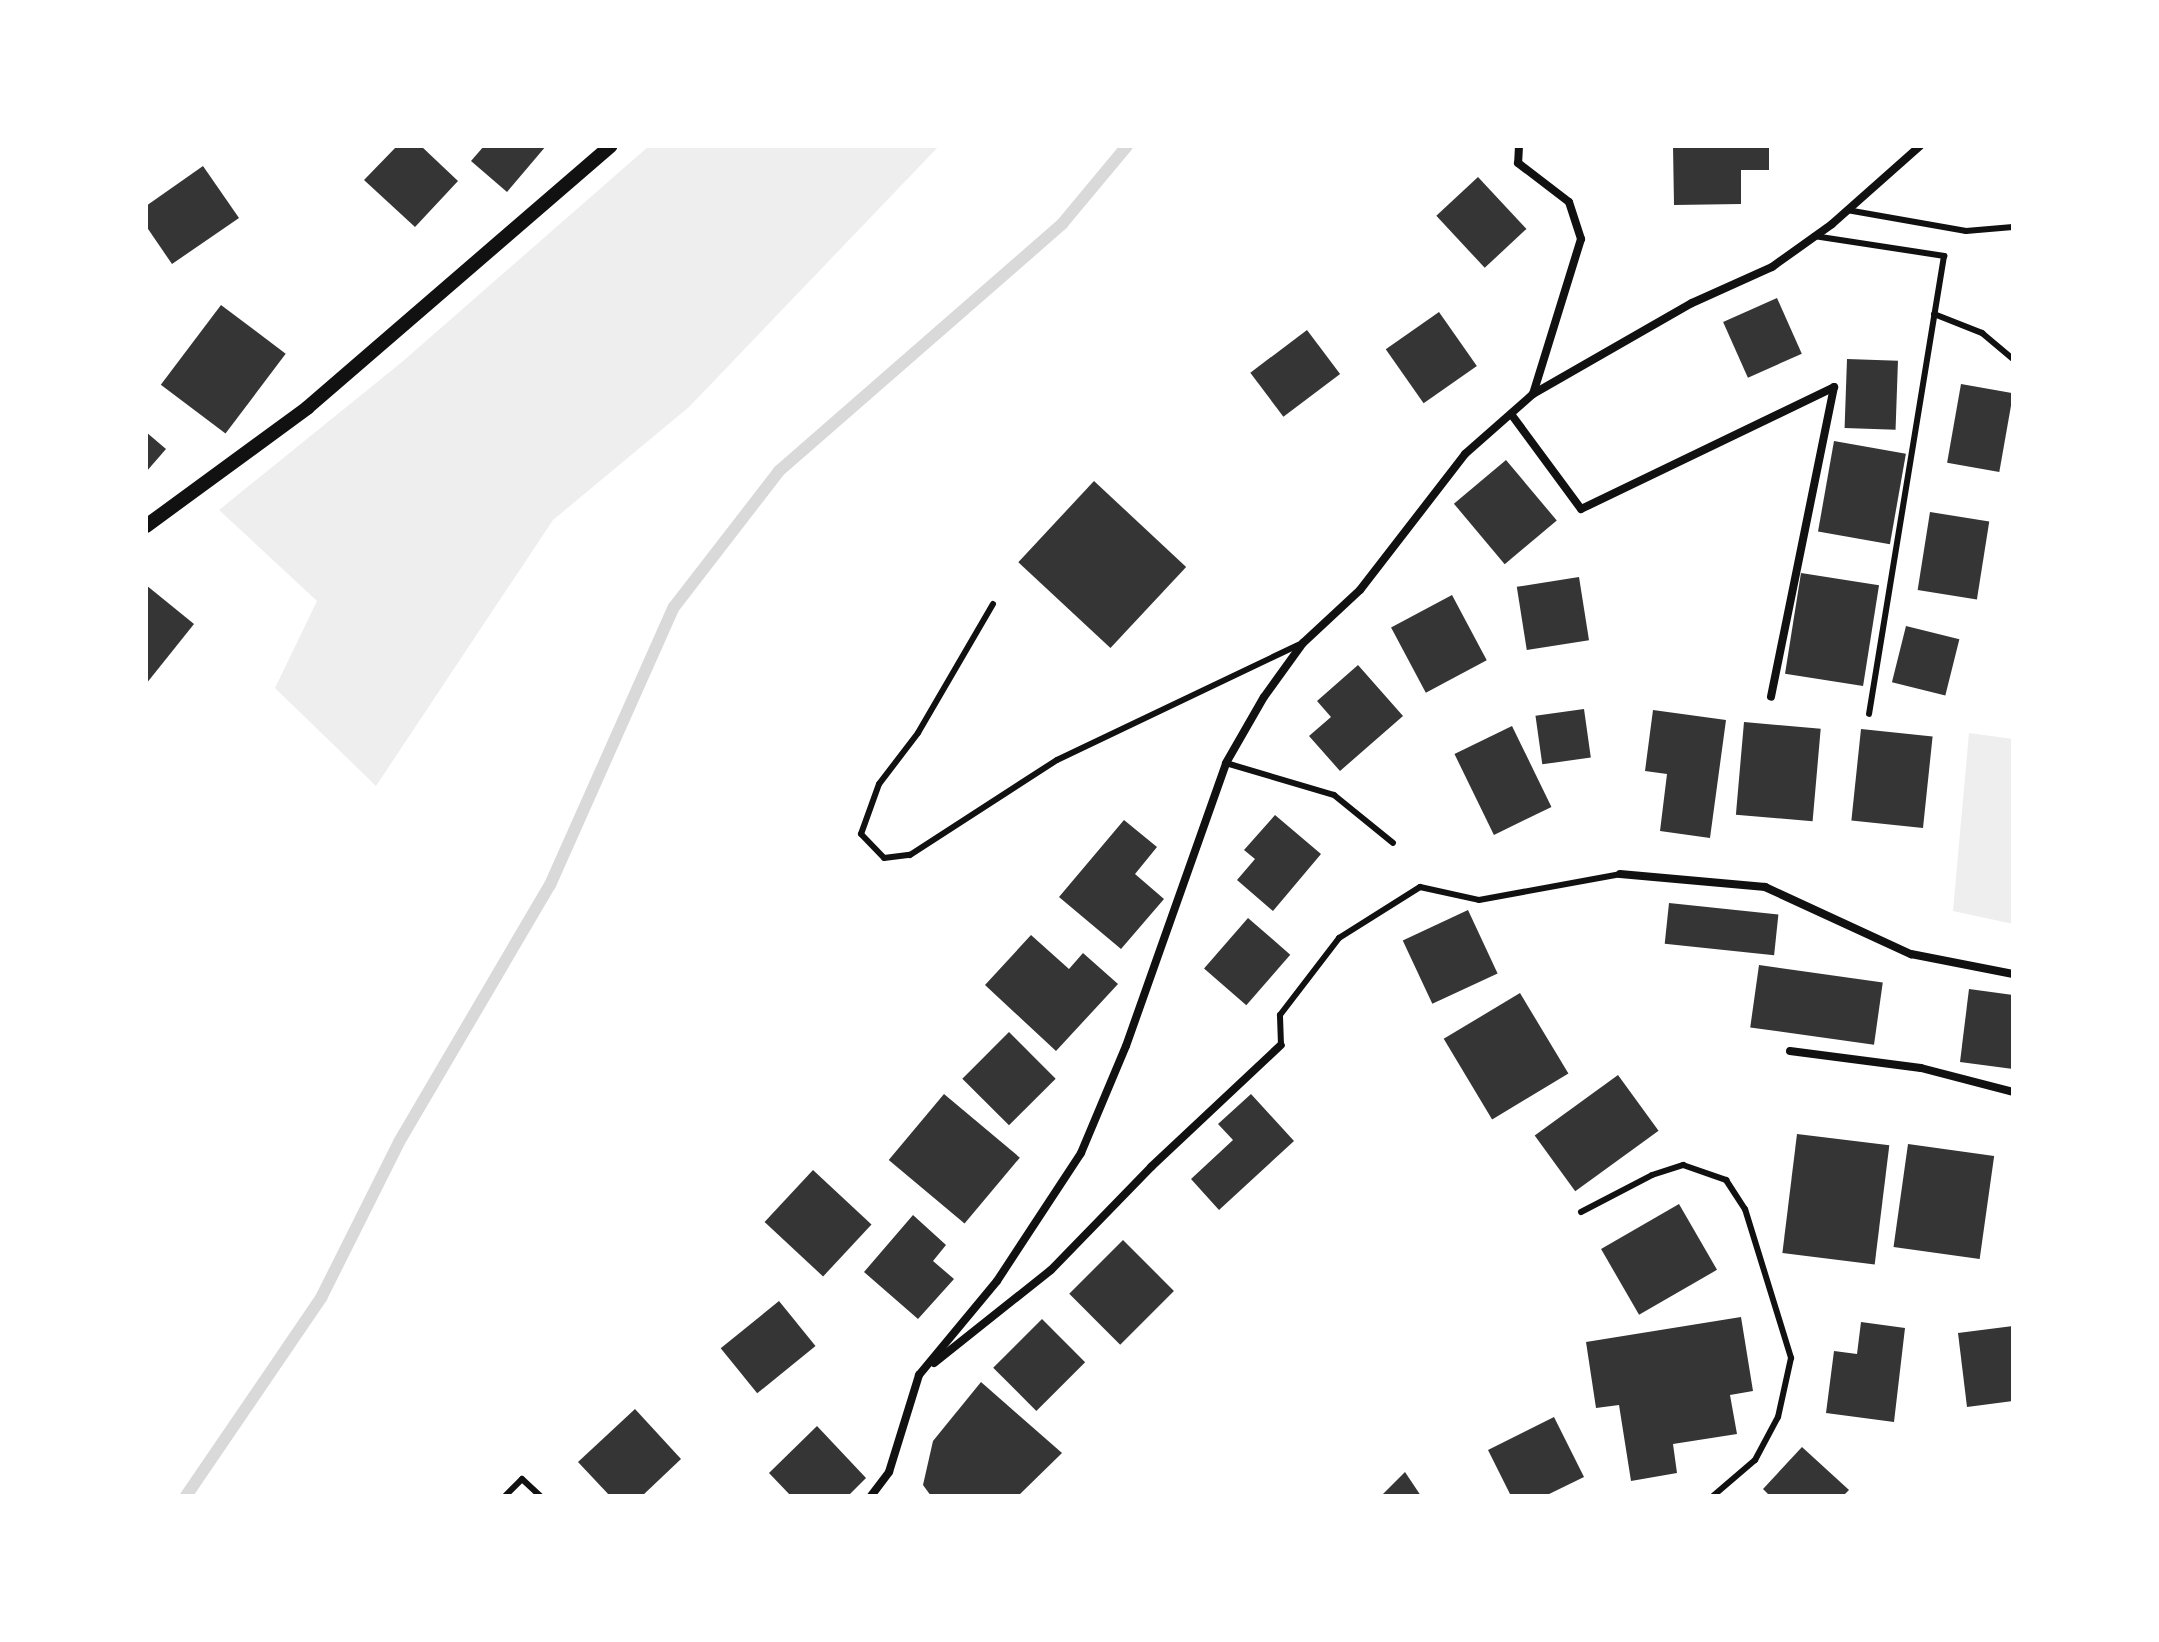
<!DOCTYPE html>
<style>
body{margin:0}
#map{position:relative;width:2159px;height:1642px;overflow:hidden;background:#fff;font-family:Lato,sans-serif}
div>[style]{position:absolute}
.green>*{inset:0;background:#eee}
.stream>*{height:12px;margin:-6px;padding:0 6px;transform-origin:6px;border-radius:6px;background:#d9d9d9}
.building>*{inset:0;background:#353535;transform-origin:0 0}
.service>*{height:6px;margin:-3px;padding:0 3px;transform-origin:3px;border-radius:3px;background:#111}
.minor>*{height:8px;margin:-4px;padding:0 4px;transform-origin:4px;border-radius:4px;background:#111}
.tertiary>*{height:14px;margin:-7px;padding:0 7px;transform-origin:7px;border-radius:7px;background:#111}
span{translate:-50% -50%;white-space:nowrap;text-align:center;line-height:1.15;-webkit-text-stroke:6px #fff;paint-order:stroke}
.frame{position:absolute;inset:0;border:148px solid #fff;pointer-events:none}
</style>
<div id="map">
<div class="green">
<div style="clip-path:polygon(649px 146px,939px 146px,689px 407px,553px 520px,376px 786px,275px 688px,317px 601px,219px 510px,402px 362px)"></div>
<div style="clip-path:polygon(1969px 733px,2013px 739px,2013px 924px,1953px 911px)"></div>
</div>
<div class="stream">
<div style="left:186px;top:1496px;width:240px;rotate:-55.7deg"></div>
<div style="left:321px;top:1298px;width:174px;rotate:-63.4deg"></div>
<div style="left:399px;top:1142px;width:298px;rotate:-59.6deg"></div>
<div style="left:550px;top:885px;width:304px;rotate:-66deg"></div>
<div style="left:674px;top:607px;width:172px;rotate:-52.3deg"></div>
<div style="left:779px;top:471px;width:376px;rotate:-41.1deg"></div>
<div style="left:1062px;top:224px;width:102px;rotate:-50.2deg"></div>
</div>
<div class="building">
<div style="clip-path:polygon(397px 146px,421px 146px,458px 181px,415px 227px,364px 180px)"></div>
<div style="clip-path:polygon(484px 146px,546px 146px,507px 192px,471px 161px)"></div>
<div style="clip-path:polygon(1673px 146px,1769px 146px,1769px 170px,1741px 170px,1741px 204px,1674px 205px)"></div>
<div style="clip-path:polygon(203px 166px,239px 218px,172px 264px,146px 226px,146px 206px)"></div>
<div style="left:1478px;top:177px;width:71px;height:57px;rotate:47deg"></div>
<div style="left:1777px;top:298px;width:61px;height:59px;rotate:66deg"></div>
<div style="left:221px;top:305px;width:81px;height:100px;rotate:37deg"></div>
<div style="left:1439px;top:312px;width:66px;height:65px;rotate:55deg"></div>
<div style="left:1307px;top:330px;width:55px;height:71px;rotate:53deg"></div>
<div style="left:1847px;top:359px;width:51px;height:69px;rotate:2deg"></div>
<div style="left:1961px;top:384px;width:53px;height:80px;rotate:10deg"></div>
<div style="clip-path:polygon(146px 432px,166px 449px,146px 472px)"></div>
<div style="left:1834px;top:441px;width:73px;height:92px;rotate:10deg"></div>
<div style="left:1506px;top:460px;width:79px;height:68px;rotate:50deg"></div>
<div style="left:1094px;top:481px;width:126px;height:111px;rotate:43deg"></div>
<div style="left:1930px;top:512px;width:60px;height:79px;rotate:9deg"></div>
<div style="left:1801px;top:573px;width:79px;height:102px;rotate:9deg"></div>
<div style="left:1579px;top:577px;width:64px;height:63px;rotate:81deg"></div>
<div style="clip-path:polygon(146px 585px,194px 624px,146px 684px)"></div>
<div style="left:1452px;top:595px;width:74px;height:69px;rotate:62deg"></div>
<div style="left:1906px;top:626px;width:55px;height:58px;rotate:14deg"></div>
<div style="clip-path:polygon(1358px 665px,1403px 716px,1340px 771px,1309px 736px,1331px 717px,1317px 701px)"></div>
<div style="left:1584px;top:709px;width:49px;height:49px;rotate:82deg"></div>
<div style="clip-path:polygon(1653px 710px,1726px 720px,1710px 838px,1660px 831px,1667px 774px,1645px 771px)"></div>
<div style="left:1744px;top:722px;width:77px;height:93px;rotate:5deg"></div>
<div style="left:1512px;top:726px;width:90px;height:64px;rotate:64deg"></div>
<div style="left:1861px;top:729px;width:72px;height:92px;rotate:6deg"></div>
<div style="clip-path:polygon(1275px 815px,1321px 854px,1273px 911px,1237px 880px,1255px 859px,1244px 850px)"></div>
<div style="clip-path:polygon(1124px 820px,1157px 847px,1135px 874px,1164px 899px,1121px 949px,1059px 897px)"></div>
<div style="left:1669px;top:903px;width:110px;height:41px;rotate:6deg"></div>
<div style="left:1468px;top:910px;width:70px;height:72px;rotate:65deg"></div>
<div style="left:1248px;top:918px;width:56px;height:67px;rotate:41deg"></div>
<div style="clip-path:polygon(1031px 935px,1069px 969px,1083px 953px,1118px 984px,1056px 1051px,985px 985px)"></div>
<div style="left:1759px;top:965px;width:125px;height:63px;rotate:8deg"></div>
<div style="clip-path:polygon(1969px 989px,2013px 995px,2013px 1069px,1960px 1062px)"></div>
<div style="left:1520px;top:993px;width:94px;height:89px;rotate:59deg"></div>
<div style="left:1009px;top:1032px;width:66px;height:66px;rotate:45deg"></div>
<div style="left:1618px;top:1075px;width:69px;height:103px;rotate:54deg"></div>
<div style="left:944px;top:1094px;width:99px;height:86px;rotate:40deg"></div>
<div style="clip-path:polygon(1251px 1094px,1294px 1141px,1219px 1210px,1191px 1179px,1233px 1140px,1218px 1124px)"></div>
<div style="left:1797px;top:1134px;width:93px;height:120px;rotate:7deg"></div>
<div style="left:1908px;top:1144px;width:87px;height:104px;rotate:8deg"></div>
<div style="left:813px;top:1170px;width:80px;height:71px;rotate:43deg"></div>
<div style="left:1679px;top:1204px;width:76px;height:90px;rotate:60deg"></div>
<div style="clip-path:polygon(913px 1215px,946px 1245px,933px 1261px,954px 1279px,918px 1319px,864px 1272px)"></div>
<div style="left:1123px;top:1240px;width:72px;height:76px;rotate:45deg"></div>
<div style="left:779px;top:1301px;width:58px;height:75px;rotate:51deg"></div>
<div style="clip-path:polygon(1741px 1317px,1753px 1391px,1730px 1395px,1737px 1434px,1673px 1444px,1677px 1473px,1631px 1481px,1619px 1405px,1596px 1408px,1586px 1342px)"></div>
<div style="left:1042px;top:1319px;width:61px;height:69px;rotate:45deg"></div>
<div style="clip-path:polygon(1861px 1322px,1905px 1328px,1894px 1422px,1826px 1413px,1834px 1351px,1857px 1354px)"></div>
<div style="clip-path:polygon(2013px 1326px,2013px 1401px,1967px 1407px,1958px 1333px)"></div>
<div style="clip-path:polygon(981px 1382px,1062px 1453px,1018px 1496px,931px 1496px,923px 1485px,933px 1441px)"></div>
<div style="clip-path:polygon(635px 1409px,681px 1459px,642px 1496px,610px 1496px,578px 1462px)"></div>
<div style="clip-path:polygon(1554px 1417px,1584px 1477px,1545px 1496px,1511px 1496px,1488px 1450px)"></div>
<div style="clip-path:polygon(817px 1426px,866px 1478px,848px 1496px,791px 1496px,769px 1473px)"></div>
<div style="clip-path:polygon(1802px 1447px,1849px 1490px,1843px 1496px,1770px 1496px,1763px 1489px)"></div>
<div style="clip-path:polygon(1405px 1472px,1421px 1496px,1381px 1496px)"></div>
</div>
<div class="service">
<div style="left:1847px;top:210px;width:121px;rotate:10deg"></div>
<div style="left:1966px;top:231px;width:47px;rotate:-4.9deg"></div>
<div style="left:1814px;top:236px;width:132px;rotate:8.7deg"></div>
<div style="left:1944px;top:256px;width:464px;rotate:99.3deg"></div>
<div style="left:1934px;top:314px;width:52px;rotate:21.6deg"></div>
<div style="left:1982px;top:333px;width:40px;rotate:40deg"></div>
<div style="left:993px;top:604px;width:149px;rotate:120.2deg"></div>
<div style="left:918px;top:733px;width:64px;rotate:127.4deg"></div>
<div style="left:879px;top:784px;width:53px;rotate:109.8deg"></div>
<div style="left:861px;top:834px;width:33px;rotate:46deg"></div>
<div style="left:884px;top:858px;width:26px;rotate:-7deg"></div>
<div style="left:910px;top:855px;width:175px;rotate:-32.9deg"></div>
<div style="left:1057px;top:760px;width:269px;rotate:-25.5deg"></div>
<div style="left:1226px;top:763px;width:113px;rotate:16.5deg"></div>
<div style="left:1334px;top:795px;width:76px;rotate:39.1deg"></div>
<div style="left:1281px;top:1045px;width:30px;rotate:-92deg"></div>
<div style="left:1280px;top:1015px;width:97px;rotate:-52.5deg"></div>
<div style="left:1339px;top:938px;width:96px;rotate:-32.2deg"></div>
<div style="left:1420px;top:887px;width:60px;rotate:12.4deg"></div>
<div style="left:1479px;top:900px;width:143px;rotate:-10.4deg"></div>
<div style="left:1581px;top:1212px;width:80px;rotate:-27.5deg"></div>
<div style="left:1652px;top:1175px;width:33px;rotate:-18deg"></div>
<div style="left:1683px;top:1165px;width:46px;rotate:19.2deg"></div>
<div style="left:1726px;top:1180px;width:35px;rotate:57deg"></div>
<div style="left:1745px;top:1209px;width:156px;rotate:72.8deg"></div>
<div style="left:1791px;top:1358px;width:60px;rotate:102.4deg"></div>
<div style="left:1778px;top:1417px;width:49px;rotate:118.1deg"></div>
<div style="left:1755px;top:1460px;width:55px;rotate:139.4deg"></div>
<div style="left:505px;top:1496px;width:24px;rotate:-45deg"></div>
<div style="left:522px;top:1479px;width:25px;rotate:43deg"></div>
</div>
<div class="minor">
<div style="left:1519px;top:146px;width:17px;rotate:93deg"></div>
<div style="left:1518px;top:163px;width:64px;rotate:37.4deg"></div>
<div style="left:1569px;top:202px;width:39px;rotate:72deg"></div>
<div style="left:1581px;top:239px;width:162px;rotate:107.2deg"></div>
<div style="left:1511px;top:414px;width:118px;rotate:53.6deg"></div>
<div style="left:1581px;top:509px;width:281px;rotate:-25.7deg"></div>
<div style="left:1834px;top:387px;width:316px;rotate:101.5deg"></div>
<div style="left:1620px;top:874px;width:146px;rotate:5.1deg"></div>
<div style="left:1765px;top:887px;width:161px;rotate:24.7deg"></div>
<div style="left:1911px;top:954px;width:104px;rotate:11.1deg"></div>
<div style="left:1790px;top:1051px;width:132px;rotate:7.4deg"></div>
<div style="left:1921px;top:1068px;width:95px;rotate:14.6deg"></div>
<div style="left:934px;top:1363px;width:149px;rotate:-38.5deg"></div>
<div style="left:1051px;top:1270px;width:144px;rotate:-45.8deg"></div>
<div style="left:1151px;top:1167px;width:178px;rotate:-43.2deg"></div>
<div style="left:871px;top:1496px;width:30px;rotate:-53deg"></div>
<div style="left:889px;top:1472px;width:102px;rotate:-72.8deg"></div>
<div style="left:919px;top:1375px;width:122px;rotate:-50.3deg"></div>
<div style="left:997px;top:1281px;width:153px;rotate:-56.7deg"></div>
<div style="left:1081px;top:1153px;width:116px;rotate:-67.2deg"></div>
<div style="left:1126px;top:1046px;width:300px;rotate:-70.5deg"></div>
<div style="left:1226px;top:763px;width:76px;rotate:-60.1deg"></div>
<div style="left:1264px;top:697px;width:67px;rotate:-54.2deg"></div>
<div style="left:1303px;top:643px;width:78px;rotate:-42.9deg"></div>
<div style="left:1360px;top:590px;width:172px;rotate:-52.3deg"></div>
<div style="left:1465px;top:454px;width:91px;rotate:-41.4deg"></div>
<div style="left:1533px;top:394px;width:183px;rotate:-29.8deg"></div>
<div style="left:1692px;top:303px;width:88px;rotate:-24.2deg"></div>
<div style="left:1772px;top:267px;width:74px;rotate:-35.6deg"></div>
<div style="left:1832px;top:224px;width:118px;rotate:-41.6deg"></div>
</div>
<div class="tertiary">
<div style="left:146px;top:526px;width:200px;rotate:-36.2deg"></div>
<div style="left:307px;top:408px;width:401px;rotate:-40.8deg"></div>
</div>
<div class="frame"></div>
</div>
